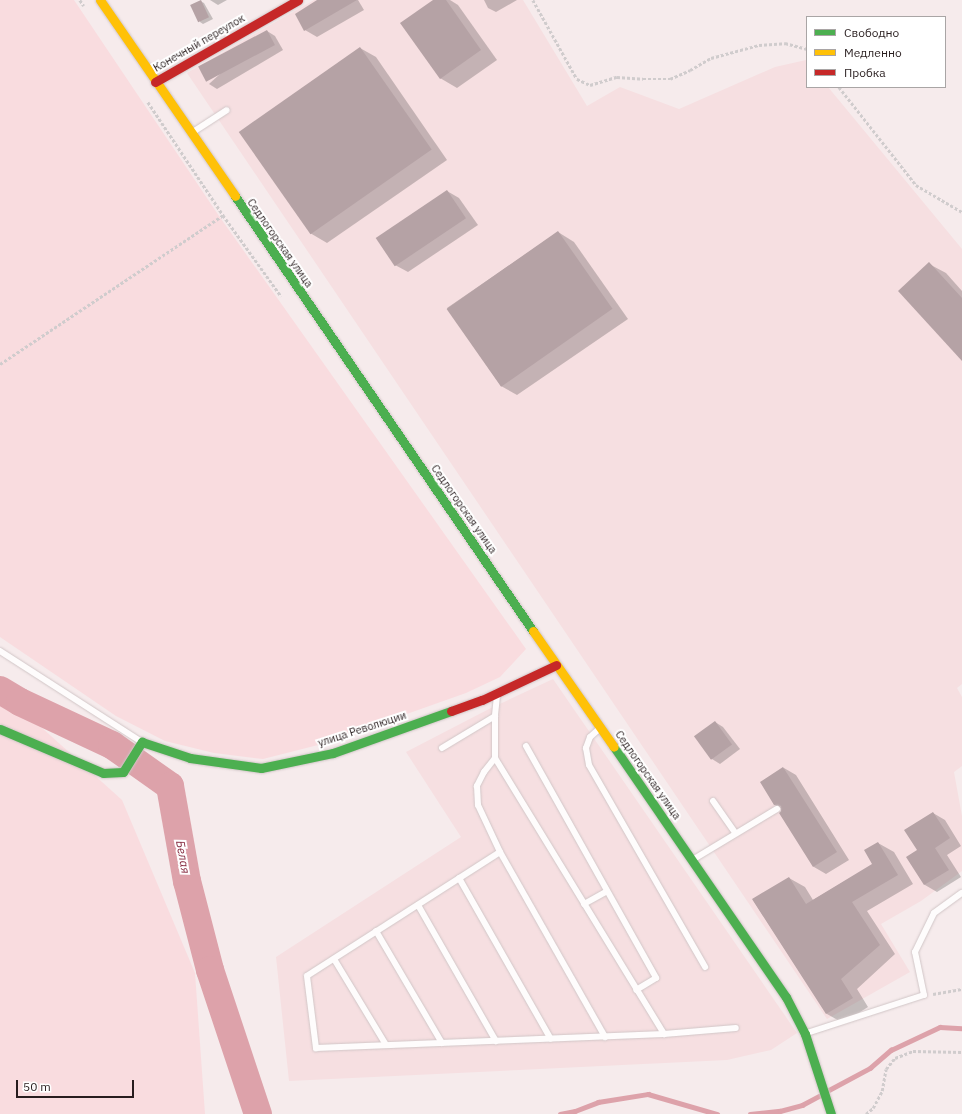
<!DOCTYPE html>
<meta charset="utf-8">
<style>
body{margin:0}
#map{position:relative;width:962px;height:1114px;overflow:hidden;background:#f6ebec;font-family:"IBM Plex Sans",sans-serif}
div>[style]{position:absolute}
.built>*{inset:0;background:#f6dfe1}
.green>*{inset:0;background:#f9dcdf}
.shadow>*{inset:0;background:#0003}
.stream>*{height:4.5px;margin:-2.25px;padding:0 2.25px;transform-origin:2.25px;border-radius:2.25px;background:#dda2aa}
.river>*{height:28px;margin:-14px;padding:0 14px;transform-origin:14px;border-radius:14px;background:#dda2aa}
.building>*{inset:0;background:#b5a2a5;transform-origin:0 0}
.path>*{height:2.5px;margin-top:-1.25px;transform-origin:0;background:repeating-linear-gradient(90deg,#d0cccd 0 3px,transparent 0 5px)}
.roads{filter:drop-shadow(0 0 1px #d1c6c7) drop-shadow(0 0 1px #d1c6c7)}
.lane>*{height:6px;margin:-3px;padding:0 3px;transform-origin:3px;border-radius:3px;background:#fefcfc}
.fast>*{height:9px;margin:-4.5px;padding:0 4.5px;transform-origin:4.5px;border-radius:4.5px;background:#4caf50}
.slow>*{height:9px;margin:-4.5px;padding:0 4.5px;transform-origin:4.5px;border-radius:4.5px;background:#ffc107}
.jam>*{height:9px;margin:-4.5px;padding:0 4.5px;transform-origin:4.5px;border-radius:4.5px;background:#c62828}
span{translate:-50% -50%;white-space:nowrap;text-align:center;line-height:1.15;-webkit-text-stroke:4px #fff;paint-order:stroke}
.street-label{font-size:11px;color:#281d1e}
.water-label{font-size:12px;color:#83263b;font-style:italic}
.legend{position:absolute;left:806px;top:16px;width:140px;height:72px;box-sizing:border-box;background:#fff;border:1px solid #a9a5a5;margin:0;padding:5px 7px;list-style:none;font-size:12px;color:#281d1e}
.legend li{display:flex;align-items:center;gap:8px;height:20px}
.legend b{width:20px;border:1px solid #a9a5a5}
.scale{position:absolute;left:16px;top:1080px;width:118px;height:18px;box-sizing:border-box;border:2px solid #281d1e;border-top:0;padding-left:5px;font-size:12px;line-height:14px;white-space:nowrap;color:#281d1e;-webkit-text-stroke:3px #fff;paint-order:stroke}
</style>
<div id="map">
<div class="built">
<div style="clip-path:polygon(314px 0,523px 0,587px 106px,620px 87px,679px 109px,775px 67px,806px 60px,807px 87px,828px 87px,962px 249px,962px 684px,957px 688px,962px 697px,962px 766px,954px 772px,962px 816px,962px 871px,921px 901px,881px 924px,910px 972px,827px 1019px,187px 73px)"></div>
<div style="clip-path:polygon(553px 679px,797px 1033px,771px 1050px,727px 1060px,289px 1081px,276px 957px,461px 837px,406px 752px,489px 709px)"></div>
</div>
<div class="green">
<div style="clip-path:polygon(0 0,74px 0,219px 216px,526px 649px,500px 677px,466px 693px,322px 744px,263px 759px,214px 753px,165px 741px,116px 716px,0 637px)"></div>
<div style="clip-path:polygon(0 690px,122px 800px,195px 973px,205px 1114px,0 1114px)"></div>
</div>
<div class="shadow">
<div style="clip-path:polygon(210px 0,227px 0,218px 5px)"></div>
<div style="clip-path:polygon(320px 0,358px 0,364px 10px,317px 37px,305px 30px)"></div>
<div style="clip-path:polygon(435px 0,450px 0,458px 5px,497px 60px,457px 88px,440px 78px)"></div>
<div style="clip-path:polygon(484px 0,517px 0,496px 12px,488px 8px)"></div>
<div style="clip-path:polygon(200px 1px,204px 3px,213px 19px,203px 24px,200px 22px)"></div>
<div style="clip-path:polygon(267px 31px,275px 36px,283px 50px,217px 89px,209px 84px)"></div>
<div style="clip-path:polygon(360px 48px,376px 57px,447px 160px,327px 243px,310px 233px)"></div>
<div style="clip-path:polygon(447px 191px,459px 198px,478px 225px,408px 272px,395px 265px)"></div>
<div style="clip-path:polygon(558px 232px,574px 242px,628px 319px,517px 395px,501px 386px,447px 308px)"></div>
<div style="clip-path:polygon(929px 264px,946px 273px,962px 291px,962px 360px)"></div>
<div style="clip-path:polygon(715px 722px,723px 727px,740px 749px,720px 764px,712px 759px)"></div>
<div style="clip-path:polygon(784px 768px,796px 775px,849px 860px,826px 874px,814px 867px,782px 809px,775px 805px)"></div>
<div style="clip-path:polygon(933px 813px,945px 820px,961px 846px,947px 855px,961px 877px,937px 892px,925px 885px,908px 857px,918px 851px)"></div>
<div style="clip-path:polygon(878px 843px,894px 852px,913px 884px,867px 911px,895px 954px,857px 989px,868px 1007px,843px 1023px,827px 1014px,753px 900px,789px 878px,805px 887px,813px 900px,874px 864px)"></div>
</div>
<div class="stream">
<div style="left:827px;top:1091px;width:49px;rotate:-28.1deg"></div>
<div style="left:870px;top:1068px;width:28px;rotate:-41deg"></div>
<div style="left:891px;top:1050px;width:54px;rotate:-25.1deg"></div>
<div style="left:940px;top:1027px;width:22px;rotate:3deg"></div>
<div style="left:560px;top:1114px;width:15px;rotate:-11deg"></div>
<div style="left:575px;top:1111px;width:25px;rotate:-21deg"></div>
<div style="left:598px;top:1102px;width:51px;rotate:-9.1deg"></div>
<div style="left:648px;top:1094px;width:72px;rotate:16.2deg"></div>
<div style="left:750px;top:1114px;width:30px;rotate:-6deg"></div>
<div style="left:780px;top:1111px;width:23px;rotate:-15deg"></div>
<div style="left:802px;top:1105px;width:21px;rotate:-28deg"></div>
</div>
<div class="river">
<div style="left:0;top:690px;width:23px;rotate:31deg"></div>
<div style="left:20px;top:702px;width:102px;rotate:25.1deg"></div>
<div style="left:112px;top:745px;width:71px;rotate:35.3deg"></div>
<div style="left:170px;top:786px;width:97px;rotate:79.9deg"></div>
<div style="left:187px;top:881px;width:92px;rotate:75.5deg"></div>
<div style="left:210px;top:970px;width:152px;rotate:71.6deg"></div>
</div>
<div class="building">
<div style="left:201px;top:0;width:19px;height:12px;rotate:65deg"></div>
<div style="clip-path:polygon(317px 0,357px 0,304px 31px,295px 14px)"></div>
<div style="clip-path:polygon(433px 0,446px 0,481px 50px,440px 79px,400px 23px)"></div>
<div style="left:267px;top:30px;width:17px;height:78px;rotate:62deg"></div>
<div style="left:360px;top:47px;width:125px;height:148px;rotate:55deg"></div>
<div style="left:447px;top:190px;width:34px;height:86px;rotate:56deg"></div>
<div style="left:558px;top:231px;width:95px;height:136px;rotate:55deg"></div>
<div style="clip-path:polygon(929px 262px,962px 298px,962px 361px,898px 291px)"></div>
<div style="left:715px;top:721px;width:29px;height:26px;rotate:54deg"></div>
<div style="clip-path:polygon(783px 767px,837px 852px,813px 867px,779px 813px,781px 811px,781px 806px,774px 805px,760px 782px)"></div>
<div style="clip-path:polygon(933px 812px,950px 838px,935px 848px,949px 870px,924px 885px,906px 857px,917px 850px,904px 830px)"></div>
<div style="clip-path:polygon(878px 842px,898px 875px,852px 902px,880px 945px,841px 979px,853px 998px,826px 1014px,752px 899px,789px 877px,806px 904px,872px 864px,864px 850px)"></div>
</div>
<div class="path">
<div style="left:80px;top:0;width:7px;rotate:56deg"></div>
<div style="left:533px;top:0;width:90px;rotate:60.9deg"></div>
<div style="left:577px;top:79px;width:14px;rotate:25deg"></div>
<div style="left:590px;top:85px;width:28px;rotate:-17deg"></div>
<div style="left:617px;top:77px;width:26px;rotate:4deg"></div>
<div style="left:643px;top:79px;width:27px"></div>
<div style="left:670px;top:79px;width:22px;rotate:-24deg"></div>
<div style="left:690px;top:70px;width:24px;rotate:-30deg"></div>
<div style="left:711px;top:58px;width:50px;rotate:-15.2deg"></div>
<div style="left:759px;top:45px;width:26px;rotate:-4deg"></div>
<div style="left:785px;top:43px;width:23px;rotate:15deg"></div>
<div style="left:839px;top:87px;width:125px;rotate:51.8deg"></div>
<div style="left:916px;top:185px;width:53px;rotate:30.4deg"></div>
<div style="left:148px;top:102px;width:136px;rotate:56.4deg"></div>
<div style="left:223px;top:215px;width:100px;rotate:54.4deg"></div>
<div style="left:0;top:364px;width:268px;rotate:-33.7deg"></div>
<div style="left:933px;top:994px;width:29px;rotate:-10deg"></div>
<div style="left:866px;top:1114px;width:9px;rotate:-41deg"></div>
<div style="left:873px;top:1108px;width:19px;rotate:-62deg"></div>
<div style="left:882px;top:1091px;width:22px;rotate:-80deg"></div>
<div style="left:886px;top:1069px;width:14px;rotate:-51deg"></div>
<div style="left:895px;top:1058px;width:19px;rotate:-21deg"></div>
<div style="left:913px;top:1051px;width:49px;rotate:1.2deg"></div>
</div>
<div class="roads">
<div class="lane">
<div style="left:193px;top:132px;width:40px;rotate:-32.9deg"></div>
<div style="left:0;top:651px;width:166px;rotate:32.7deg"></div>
<div style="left:497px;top:696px;width:20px;rotate:96deg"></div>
<div style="left:495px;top:716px;width:42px;rotate:90deg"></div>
<div style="left:495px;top:758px;width:324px;rotate:58.5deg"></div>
<div style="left:599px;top:729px;width:12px;rotate:138deg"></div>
<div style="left:590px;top:737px;width:12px;rotate:110deg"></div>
<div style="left:586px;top:748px;width:17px;rotate:80deg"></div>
<div style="left:589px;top:765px;width:233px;rotate:60.1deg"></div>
<div style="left:526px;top:746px;width:266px;rotate:60.7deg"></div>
<div style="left:656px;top:978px;width:23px;rotate:149deg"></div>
<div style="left:442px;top:748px;width:62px;rotate:-31.1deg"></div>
<div style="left:495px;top:758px;width:18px;rotate:128deg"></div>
<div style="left:484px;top:772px;width:16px;rotate:117deg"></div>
<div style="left:477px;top:786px;width:19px;rotate:87deg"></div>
<div style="left:478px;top:805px;width:52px;rotate:64.9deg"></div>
<div style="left:500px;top:852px;width:213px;rotate:60.4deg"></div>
<div style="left:713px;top:801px;width:39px;rotate:55deg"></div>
<div style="left:500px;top:852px;width:229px;rotate:147.3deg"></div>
<div style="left:307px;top:976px;width:73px;rotate:82.9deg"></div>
<div style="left:316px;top:1048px;width:348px;rotate:-2.3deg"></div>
<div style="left:664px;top:1034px;width:72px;rotate:-4.8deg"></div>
<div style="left:694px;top:859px;width:97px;rotate:-31.1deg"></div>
<div style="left:459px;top:878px;width:185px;rotate:60.3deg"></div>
<div style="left:584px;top:904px;width:26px;rotate:-29deg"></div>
<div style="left:418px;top:905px;width:157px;rotate:60.2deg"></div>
<div style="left:376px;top:931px;width:130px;rotate:59.5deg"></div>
<div style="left:334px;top:959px;width:100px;rotate:58.8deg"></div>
<div style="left:807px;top:1033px;width:123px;rotate:-18deg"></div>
<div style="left:924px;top:995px;width:44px;rotate:-101.8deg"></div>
<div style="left:915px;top:952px;width:43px;rotate:-64deg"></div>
<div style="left:934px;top:913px;width:34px;rotate:-36deg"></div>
</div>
<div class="fast">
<div style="left:235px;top:196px;width:527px;rotate:55.59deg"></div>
<div style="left:0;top:729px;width:112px;rotate:23.1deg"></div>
<div style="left:103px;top:773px;width:20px;rotate:-3deg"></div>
<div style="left:123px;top:772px;width:36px;rotate:-58deg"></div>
<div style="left:142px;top:742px;width:51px;rotate:18.4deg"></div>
<div style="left:190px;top:758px;width:72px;rotate:8deg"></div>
<div style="left:261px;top:768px;width:74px;rotate:-11.8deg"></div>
<div style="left:333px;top:753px;width:125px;rotate:-19.6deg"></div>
<div style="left:614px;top:747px;width:303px;rotate:55.5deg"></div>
<div style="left:786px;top:997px;width:42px;rotate:62.8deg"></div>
<div style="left:805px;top:1034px;width:84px;rotate:72deg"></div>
</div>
<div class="slow">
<div style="left:100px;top:0;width:238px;rotate:55.4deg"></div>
<div style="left:533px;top:631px;width:141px;rotate:55.1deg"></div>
</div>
<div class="jam">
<div style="left:155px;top:82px;width:165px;rotate:-29.8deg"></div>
<div style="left:451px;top:711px;width:33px;rotate:-20deg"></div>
<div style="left:482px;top:700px;width:82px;rotate:-25.3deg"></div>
</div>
</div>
<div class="street-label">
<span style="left:199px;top:43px;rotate:-30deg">Конечный переулок</span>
<span style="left:280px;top:243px;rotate:55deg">Седлогорская улица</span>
<span style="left:464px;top:509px;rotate:55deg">Седлогорская улица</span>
<span style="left:362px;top:729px;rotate:-18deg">улица Революции</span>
<span style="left:648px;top:775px;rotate:55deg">Седлогорская улица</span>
</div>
<div class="water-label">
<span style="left:183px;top:857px;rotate:80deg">Белая</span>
</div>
<ul class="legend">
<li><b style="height:5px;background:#4caf50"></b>Свободно</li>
<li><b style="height:5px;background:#ffc107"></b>Медленно</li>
<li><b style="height:5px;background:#c62828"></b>Пробка</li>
</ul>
<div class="scale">50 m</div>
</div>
